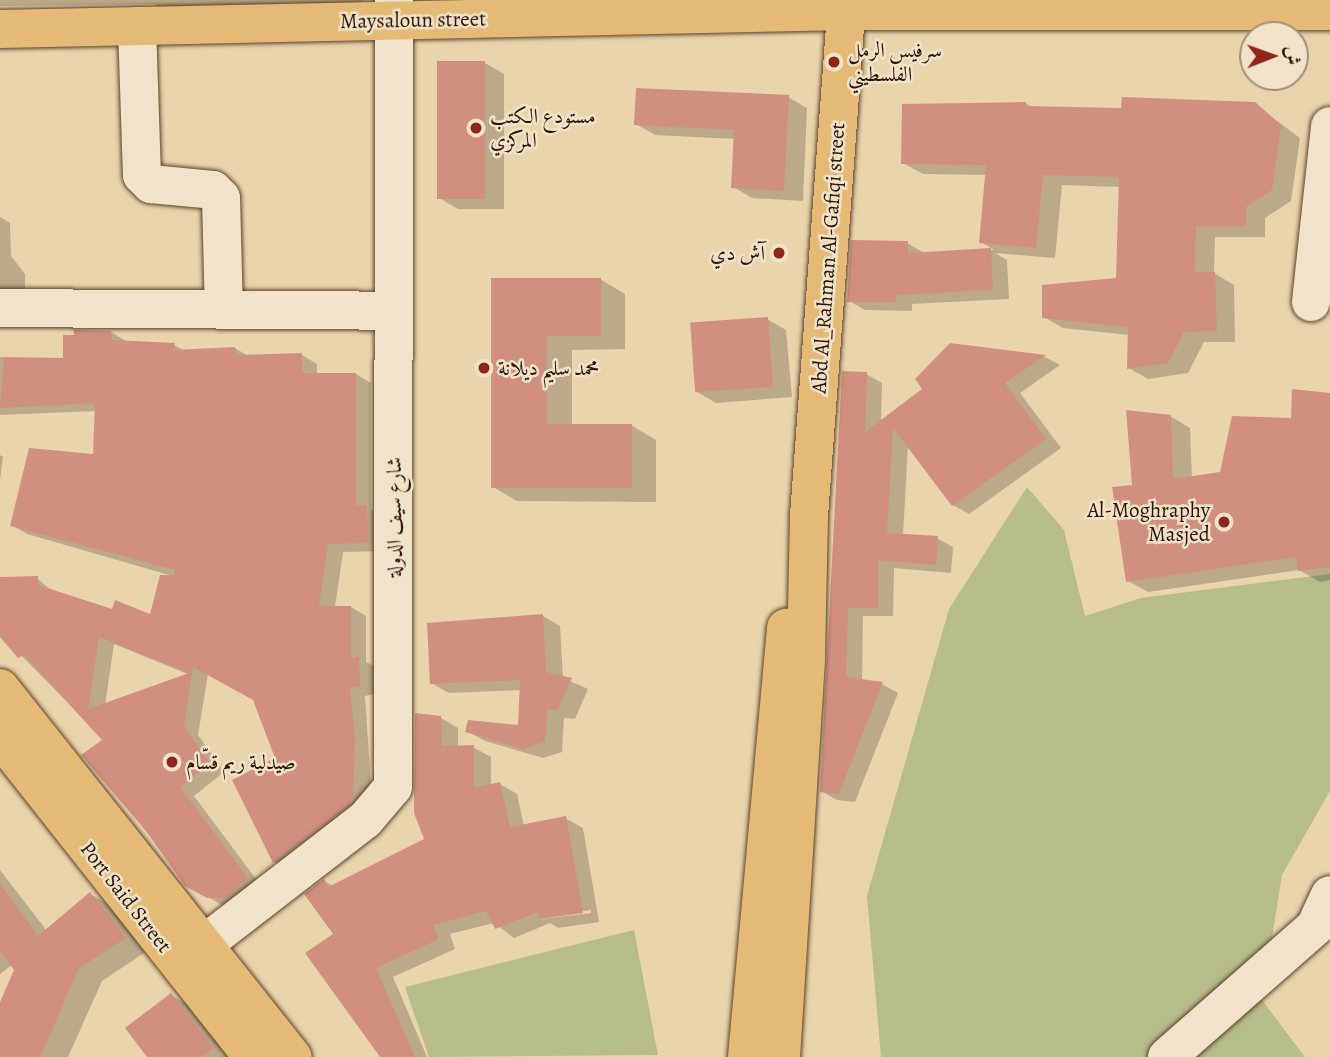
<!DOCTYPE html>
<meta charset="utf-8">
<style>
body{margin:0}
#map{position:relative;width:1330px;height:1057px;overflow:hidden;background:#ead4ac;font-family:Alegreya,Amiri,serif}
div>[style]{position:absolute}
.green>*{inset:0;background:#b6bd8a}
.shadow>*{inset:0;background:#0003}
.building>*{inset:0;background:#d18f80;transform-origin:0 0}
.roads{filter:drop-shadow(0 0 2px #5d422c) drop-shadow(0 0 2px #5d422c)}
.minor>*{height:38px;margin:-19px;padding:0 19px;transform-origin:19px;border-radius:19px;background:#f1e3c9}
.major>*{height:38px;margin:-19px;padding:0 19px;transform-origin:19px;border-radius:19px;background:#e5ba76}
.dots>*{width:19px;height:19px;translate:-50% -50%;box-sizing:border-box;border:4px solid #f1e3c9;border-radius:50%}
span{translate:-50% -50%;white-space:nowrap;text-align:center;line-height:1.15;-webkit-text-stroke:5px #f1e3c9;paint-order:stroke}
.street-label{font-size:21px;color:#2e1201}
.poi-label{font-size:21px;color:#2e1201}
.left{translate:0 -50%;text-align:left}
.right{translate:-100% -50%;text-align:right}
.north{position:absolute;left:1239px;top:21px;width:70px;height:70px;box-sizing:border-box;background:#f1e3c9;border:2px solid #a38f79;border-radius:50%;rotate:89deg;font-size:19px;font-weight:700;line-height:28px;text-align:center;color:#2e1201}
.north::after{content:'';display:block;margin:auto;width:24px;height:32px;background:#8f2418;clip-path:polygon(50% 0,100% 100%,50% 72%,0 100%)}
</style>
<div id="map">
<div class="green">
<div style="clip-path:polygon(1027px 487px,1064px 530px,1085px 616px,1141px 598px,1330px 574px,1330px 791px,1282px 875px,1262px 1000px,1305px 1057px,881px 1057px,867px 896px,949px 609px)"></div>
<div style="clip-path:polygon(634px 930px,658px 1055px,429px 1057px,405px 987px)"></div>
</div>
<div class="shadow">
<div style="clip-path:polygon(0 0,364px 0,354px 10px,174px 15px,154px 4px,0 6px)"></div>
<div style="clip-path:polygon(485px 63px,504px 74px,504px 209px,458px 209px,439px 198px)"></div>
<div style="clip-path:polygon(788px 97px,807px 108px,803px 201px,752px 198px,733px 187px,736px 139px,655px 135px,636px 124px)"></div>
<div style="clip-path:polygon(1123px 99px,1254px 104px,1300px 138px,1291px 201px,1265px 218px,1265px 237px,1215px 237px,1214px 273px,1234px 285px,1235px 342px,1204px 342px,1188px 373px,1148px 379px,1129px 368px,1129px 335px,1063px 328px,1044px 317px,1117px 280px,1120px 187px,1062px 185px,1055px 258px,995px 253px,1007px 260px,1009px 299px,912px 304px,912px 311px,865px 310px,849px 301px,907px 243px,926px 254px,994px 250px,981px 242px,987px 175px,923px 174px,903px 163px,1025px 103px,1034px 108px,1123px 110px)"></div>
<div style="clip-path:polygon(0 217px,10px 223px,11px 256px,25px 274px,25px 297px,0 303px)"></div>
<div style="clip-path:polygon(493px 279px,600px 279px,625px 294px,625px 349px,572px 350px,572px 425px,631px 425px,656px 440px,656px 502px,517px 501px,493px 487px)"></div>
<div style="clip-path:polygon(767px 319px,786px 330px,792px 397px,716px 403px,697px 392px)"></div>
<div style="clip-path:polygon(evenodd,111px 332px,126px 341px,174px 345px,185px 351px,235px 348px,248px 356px,302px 355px,317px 364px,317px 375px,356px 374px,371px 383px,371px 509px,382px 515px,382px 551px,343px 552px,335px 607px,351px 607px,366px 616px,366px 662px,374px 666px,374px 694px,365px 696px,371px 786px,364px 813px,289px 870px,275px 862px,235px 780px,277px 759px,255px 700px,208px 674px,198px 735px,224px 772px,194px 796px,262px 887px,224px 906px,202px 894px,105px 740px,0 634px,0 578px,37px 578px,53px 592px,113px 611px,152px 616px,176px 577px,27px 534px,12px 525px,94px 456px,96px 411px,0 415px,0 357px,65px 360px,111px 332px,114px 644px,190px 675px,105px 705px,114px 644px)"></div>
<div style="clip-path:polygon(951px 345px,1045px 357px,1060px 365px,1020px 393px,1061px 448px,969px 514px,953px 505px,908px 445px,903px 536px,937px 538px,953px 547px,951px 573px,894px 568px,893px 616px,863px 616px,862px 681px,882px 684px,898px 693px,855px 802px,837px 800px,821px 791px,866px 374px,882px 383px,881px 422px,925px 389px)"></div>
<div style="clip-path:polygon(1330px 394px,1330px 580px,1320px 582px,1299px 570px,1148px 592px,1128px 581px,1134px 486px,1170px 416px,1190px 428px,1192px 478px,1222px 473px)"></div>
<div style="clip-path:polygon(0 455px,3px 457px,0 480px)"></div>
<div style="clip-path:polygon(543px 616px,560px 626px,563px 678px,588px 689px,575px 719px,564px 718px,562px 752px,543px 758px,485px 741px,467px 731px,519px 727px,522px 690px,449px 693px,431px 683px)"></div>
<div style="clip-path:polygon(evenodd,441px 718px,458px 728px,458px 748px,473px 747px,491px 757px,491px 786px,500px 784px,517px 794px,524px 826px,565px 818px,583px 828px,599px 922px,558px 928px,550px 923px,514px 938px,494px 923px,450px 934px,455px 949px,393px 977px,427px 1057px,382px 1057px,335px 934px,324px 881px,333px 886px,426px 840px,441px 718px,591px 910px,591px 913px,540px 919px,540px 917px,591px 910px)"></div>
<div style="clip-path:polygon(0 870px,47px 931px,90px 894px,113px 907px,147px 951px,102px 981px,68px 1057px,0 1057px,0 1006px,21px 958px,0 974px)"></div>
<div style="clip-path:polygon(171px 995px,190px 1006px,229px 1057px,149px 1057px)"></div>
</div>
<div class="building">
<div style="left:437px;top:61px;width:48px;height:138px"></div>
<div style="clip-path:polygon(636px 88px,789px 95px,784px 191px,731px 188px,734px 130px,634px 125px)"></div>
<div style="clip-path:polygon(1122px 97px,1255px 102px,1281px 125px,1272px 190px,1246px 207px,1246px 226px,1196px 227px,1195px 272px,1215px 272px,1217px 331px,1184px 332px,1168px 363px,1127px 369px,1128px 327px,1042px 318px,1042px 285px,1116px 278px,1119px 177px,1043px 175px,1036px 248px,979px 243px,986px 165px,901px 164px,902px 104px,1026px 102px,1026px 106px,1121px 108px)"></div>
<div style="clip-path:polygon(851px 240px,908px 241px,908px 253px,991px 248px,993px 290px,896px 295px,896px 302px,847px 302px)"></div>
<div style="clip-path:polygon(491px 278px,601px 278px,601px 336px,547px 336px,547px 424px,632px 424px,632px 488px,491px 488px)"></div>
<div style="left:768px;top:317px;width:70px;height:78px;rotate:86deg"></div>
<div style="clip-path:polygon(evenodd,74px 330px,111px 331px,112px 340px,175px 343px,174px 350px,235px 347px,236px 355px,302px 353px,302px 373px,356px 373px,356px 505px,367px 505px,368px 543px,328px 544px,319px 606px,351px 606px,351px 658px,359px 656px,360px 686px,350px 688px,355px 740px,353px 796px,349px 805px,273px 863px,232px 780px,275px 758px,253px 700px,193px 667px,184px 726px,210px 763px,180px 787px,248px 878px,225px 898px,207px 898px,185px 886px,146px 831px,81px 755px,102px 740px,24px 655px,18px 658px,0 637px,0 577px,38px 576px,38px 585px,112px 609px,115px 600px,150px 614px,160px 575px,174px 575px,175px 570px,10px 526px,29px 448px,93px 454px,95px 403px,0 408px,4px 357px,63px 358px,63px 335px,74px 335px,74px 330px,99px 637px,189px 673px,88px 709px,99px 637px)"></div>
<div style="clip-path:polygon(950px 343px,1046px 355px,1005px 383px,1046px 439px,952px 506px,893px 428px,887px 533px,938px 536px,936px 565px,878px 560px,878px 608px,848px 608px,846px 677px,883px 682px,839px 794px,820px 792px,842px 371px,867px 372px,865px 432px,922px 389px,915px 379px)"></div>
<div style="clip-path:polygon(1292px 389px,1330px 393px,1330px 567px,1298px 571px,1296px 557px,1126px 582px,1112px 487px,1132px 485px,1126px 410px,1171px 415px,1173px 479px,1220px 472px,1232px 416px,1291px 418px)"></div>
<div style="clip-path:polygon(543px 614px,546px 672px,572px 678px,557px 710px,547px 709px,545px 742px,524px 749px,465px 732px,468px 720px,518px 725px,520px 680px,430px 684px,427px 623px)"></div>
<div style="clip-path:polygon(415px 713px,441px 716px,442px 746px,474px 745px,474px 788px,500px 782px,510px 827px,566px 816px,583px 913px,539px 919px,538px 912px,495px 929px,486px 911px,433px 925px,439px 939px,376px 968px,415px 1057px,380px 1057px,305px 953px,333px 934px,304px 894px,324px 879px,328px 887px,424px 839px,414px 813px)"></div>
<div style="clip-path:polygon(0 884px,38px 936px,90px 892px,126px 938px,79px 968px,40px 1057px,0 1057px,0 1002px,14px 970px,0 951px)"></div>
<div style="clip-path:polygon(171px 993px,213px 1048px,202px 1057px,147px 1057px,125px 1028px)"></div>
</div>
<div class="roads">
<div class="minor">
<div style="left:137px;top:26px;width:149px;rotate:88.1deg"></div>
<div style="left:142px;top:175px;width:13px;rotate:45deg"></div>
<div style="left:151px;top:184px;width:62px;rotate:5.5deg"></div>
<div style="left:213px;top:190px;width:11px;rotate:45deg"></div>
<div style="left:221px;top:198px;width:111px;rotate:88.5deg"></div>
<div style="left:1311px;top:302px;width:177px;rotate:-83.8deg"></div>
<div style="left:0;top:308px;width:394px;rotate:0.4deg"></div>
<div style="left:203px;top:945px;width:205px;rotate:-37.7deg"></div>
<div style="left:365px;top:820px;width:43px;rotate:-49.7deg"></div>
<div style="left:393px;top:787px;width:787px;rotate:-89.93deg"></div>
<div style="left:1167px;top:1057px;width:197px;rotate:-41.3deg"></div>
<div style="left:1315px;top:927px;width:35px;rotate:-65deg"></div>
</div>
<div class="major">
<div style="left:0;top:29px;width:846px;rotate:-1.22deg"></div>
<div style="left:846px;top:11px;width:484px"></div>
<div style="left:0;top:688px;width:471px;rotate:51.6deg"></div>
<div style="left:0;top:737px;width:408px;rotate:51.7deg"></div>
<div style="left:747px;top:1057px;width:431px;rotate:-84.8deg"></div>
<div style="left:781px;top:1057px;width:400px;rotate:-86.4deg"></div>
<div style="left:806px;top:658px;width:142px;rotate:-88.8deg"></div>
<div style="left:809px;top:516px;width:517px;rotate:-85.79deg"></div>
</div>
</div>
<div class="dots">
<div style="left:834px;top:62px;background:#8f2418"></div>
<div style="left:476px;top:128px;background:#8f2418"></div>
<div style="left:779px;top:253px;background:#8f2418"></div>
<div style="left:484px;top:368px;background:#8f2418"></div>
<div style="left:1224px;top:522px;background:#8f2418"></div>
<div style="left:172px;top:762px;background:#8f2418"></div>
</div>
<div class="street-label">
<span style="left:413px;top:20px;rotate:-1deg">Maysaloun street</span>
<span style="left:828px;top:258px;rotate:-86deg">Abd Al_Rahman Al-Gafiqi street</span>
<span style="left:394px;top:517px;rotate:-90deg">شارع سيف الدولة</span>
<span style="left:126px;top:897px;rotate:52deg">Port Said Street</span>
</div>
<div class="poi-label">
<span class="left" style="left:848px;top:62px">سرفيس الرمل<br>الفلسطيني</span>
<span class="left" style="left:490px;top:128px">مستودع الكتب<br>المركزي</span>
<span class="right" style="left:765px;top:253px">آش دي</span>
<span class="left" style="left:498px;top:368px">محمد سليم ديلانة</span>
<span class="right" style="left:1210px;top:522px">Al-Moghraphy<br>Masjed</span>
<span class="left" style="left:186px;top:762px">صيدلية ريم قسّام</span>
</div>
<div class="north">ش</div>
</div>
